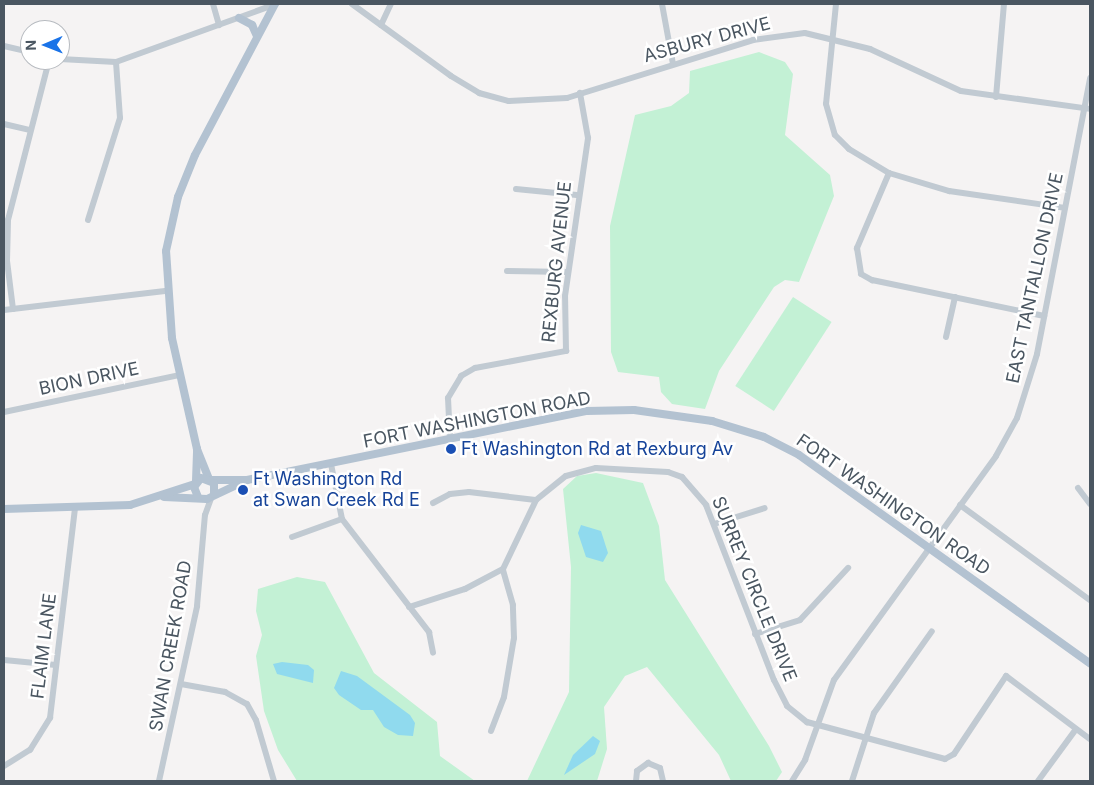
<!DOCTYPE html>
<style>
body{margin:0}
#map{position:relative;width:1094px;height:785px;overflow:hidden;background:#f5f3f3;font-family:Inter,sans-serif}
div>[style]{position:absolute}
.green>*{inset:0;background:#c3f1d5;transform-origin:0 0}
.water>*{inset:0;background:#90daee}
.minor>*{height:6px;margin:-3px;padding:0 3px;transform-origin:3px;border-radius:3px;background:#c1cad2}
.major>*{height:8px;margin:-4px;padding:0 4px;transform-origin:4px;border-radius:4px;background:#b3c2d1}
.dots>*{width:14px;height:14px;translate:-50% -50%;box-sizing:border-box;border:2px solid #fff;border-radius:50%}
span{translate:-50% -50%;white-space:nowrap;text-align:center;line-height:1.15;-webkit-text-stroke:5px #fff;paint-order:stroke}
.street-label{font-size:18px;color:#4a5661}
.transit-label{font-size:18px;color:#164399}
.left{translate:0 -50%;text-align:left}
.frame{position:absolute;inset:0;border:5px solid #4a5661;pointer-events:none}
.north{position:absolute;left:20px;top:20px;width:50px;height:50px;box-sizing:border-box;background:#fff;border:1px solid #b7bbc0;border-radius:50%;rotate:269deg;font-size:14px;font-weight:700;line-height:20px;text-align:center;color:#4a5661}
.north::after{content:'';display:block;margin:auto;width:18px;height:22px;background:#1a73e8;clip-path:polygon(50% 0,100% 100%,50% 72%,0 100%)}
</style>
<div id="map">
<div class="green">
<div style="clip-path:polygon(759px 52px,785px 62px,793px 74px,785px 135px,830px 175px,834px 196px,799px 282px,785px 280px,774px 287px,719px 371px,705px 409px,672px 404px,661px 392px,659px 377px,618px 372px,611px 352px,610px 226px,635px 115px,671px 106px,689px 93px,690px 71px)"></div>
<div style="left:793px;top:297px;width:46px;height:106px;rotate:33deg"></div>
<div style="clip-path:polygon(596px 473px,643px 483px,659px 526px,665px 580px,769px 746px,782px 772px,776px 781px,731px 781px,719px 755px,647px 667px,625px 676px,604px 707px,607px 749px,597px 781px,527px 781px,569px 692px,571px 567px,563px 489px,577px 476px)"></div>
<div style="clip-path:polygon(297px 577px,325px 582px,374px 673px,437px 722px,440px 756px,475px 781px,297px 781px,278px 750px,264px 711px,256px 656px,262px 635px,256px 611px,258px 589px)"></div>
</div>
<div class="water">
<div style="clip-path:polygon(581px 525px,601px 531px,608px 553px,603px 562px,586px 557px,578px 533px)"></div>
<div style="clip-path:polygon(282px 662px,308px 665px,314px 670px,313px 683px,277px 674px,273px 664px)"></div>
<div style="clip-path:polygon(341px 671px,357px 676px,410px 715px,415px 723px,413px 736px,398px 735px,384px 727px,373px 710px,361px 710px,339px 695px,334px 688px)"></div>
<div style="clip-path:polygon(593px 736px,600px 741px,595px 754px,564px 775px,573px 755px)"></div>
</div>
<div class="minor">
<div style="left:213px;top:4px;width:22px;rotate:74deg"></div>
<div style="left:352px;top:4px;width:122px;rotate:36deg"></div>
<div style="left:451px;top:76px;width:33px;rotate:31deg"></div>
<div style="left:479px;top:93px;width:31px;rotate:15deg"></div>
<div style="left:509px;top:101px;width:58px;rotate:-3deg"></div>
<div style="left:567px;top:98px;width:195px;rotate:-17.3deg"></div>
<div style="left:753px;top:40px;width:52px;rotate:-7.7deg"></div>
<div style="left:805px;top:33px;width:67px;rotate:13.8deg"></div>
<div style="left:870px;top:49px;width:100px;rotate:24.8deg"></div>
<div style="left:961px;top:91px;width:130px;rotate:7.9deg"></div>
<div style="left:662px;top:4px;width:61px;rotate:79.6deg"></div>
<div style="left:836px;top:4px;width:100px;rotate:95.7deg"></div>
<div style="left:826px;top:104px;width:32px;rotate:74deg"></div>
<div style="left:835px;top:135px;width:20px;rotate:45deg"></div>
<div style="left:849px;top:149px;width:47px;rotate:31deg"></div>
<div style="left:889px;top:173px;width:63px;rotate:16.7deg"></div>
<div style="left:949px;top:191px;width:117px;rotate:8.3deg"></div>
<div style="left:381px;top:25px;width:23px;rotate:-65deg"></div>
<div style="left:4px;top:46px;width:27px;rotate:13deg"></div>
<div style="left:60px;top:59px;width:56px;rotate:3.1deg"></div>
<div style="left:116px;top:62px;width:170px;rotate:-19.9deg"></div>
<div style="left:996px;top:97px;width:93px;rotate:-85.1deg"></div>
<div style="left:4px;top:124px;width:27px;rotate:13deg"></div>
<div style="left:889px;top:173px;width:82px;rotate:113.1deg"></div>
<div style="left:857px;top:248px;width:26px;rotate:81deg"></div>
<div style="left:861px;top:274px;width:13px;rotate:29deg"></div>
<div style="left:872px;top:280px;width:176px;rotate:11.8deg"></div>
<div style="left:516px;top:189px;width:61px;rotate:5.6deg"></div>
<div style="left:88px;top:220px;width:107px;rotate:-72.6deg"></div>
<div style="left:120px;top:118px;width:56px;rotate:-94.1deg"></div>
<div style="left:507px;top:271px;width:61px;rotate:0.9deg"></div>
<div style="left:13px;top:309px;width:48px;rotate:-97.1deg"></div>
<div style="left:7px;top:261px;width:41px;rotate:-88.6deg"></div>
<div style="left:8px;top:220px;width:165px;rotate:-75.6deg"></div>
<div style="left:4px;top:310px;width:162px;rotate:-6.7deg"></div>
<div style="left:946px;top:337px;width:41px;rotate:-77.3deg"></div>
<div style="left:4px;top:412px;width:180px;rotate:-11.9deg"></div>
<div style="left:450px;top:440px;width:42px;rotate:-92.7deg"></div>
<div style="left:448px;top:398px;width:26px;rotate:-59deg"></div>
<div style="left:461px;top:376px;width:16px;rotate:-30deg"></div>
<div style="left:475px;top:368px;width:93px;rotate:-10.6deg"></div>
<div style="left:566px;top:351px;width:55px;rotate:-91deg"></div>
<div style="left:565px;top:296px;width:160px;rotate:-81.7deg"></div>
<div style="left:588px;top:138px;width:46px;rotate:-100.1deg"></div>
<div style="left:331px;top:464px;width:56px;rotate:78.7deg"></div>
<div style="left:342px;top:519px;width:143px;rotate:52.4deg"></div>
<div style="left:429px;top:632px;width:21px;rotate:79deg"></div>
<div style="left:1078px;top:488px;width:20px;rotate:53deg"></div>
<div style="left:433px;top:503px;width:19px;rotate:-28deg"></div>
<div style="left:450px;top:494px;width:19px;rotate:-6deg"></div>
<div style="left:469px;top:492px;width:67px;rotate:6.8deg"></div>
<div style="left:960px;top:505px;width:161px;rotate:36.2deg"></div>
<div style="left:714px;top:524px;width:53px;rotate:-17.4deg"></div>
<div style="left:292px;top:537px;width:53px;rotate:-19.8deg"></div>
<div style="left:409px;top:607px;width:59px;rotate:-17.8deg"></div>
<div style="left:465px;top:589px;width:43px;rotate:-27.8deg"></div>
<div style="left:503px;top:569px;width:76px;rotate:-64.4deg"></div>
<div style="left:536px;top:500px;width:38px;rotate:-39deg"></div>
<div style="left:566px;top:476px;width:31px;rotate:-15deg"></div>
<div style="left:596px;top:468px;width:72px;rotate:3.2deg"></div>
<div style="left:668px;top:472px;width:15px;rotate:20deg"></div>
<div style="left:682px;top:477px;width:37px;rotate:49deg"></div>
<div style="left:706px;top:505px;width:188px;rotate:68.8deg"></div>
<div style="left:774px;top:680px;width:29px;rotate:63deg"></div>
<div style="left:787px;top:706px;width:26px;rotate:39deg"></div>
<div style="left:807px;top:722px;width:143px;rotate:15deg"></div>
<div style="left:945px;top:759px;width:10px;rotate:-29deg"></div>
<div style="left:954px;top:754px;width:94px;rotate:-56.3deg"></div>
<div style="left:1006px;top:676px;width:105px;rotate:36.9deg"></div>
<div style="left:755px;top:634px;width:47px;rotate:-17.3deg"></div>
<div style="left:800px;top:620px;width:71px;rotate:-47.3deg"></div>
<div style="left:4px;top:660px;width:52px;rotate:5.5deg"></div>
<div style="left:181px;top:684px;width:45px;rotate:10.3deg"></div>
<div style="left:225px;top:692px;width:25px;rotate:29deg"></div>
<div style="left:247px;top:704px;width:18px;rotate:61deg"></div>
<div style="left:256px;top:720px;width:64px;rotate:73.6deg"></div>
<div style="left:491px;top:731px;width:36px;rotate:-69deg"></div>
<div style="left:504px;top:697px;width:60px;rotate:-80.4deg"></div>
<div style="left:514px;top:638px;width:33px;rotate:-92deg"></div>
<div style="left:513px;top:605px;width:37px;rotate:-106deg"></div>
<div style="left:4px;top:766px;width:31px;rotate:-32deg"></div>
<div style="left:30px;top:750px;width:38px;rotate:-58deg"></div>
<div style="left:50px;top:718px;width:210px;rotate:-83.2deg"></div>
<div style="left:159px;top:781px;width:179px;rotate:-77.7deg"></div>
<div style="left:197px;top:606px;width:91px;rotate:-85deg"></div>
<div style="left:205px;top:515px;width:20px;rotate:-70deg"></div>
<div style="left:636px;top:781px;width:10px;rotate:-84deg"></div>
<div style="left:637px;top:771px;width:14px;rotate:-36deg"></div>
<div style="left:648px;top:763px;width:13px;rotate:23deg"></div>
<div style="left:660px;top:768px;width:13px;rotate:77deg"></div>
<div style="left:792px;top:781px;width:25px;rotate:-58deg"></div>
<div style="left:805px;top:760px;width:85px;rotate:-70.1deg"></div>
<div style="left:834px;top:680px;width:276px;rotate:-54.1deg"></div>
<div style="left:996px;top:456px;width:43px;rotate:-61.1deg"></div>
<div style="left:1017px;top:418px;width:67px;rotate:-72.6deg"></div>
<div style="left:1037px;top:354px;width:281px;rotate:-79.1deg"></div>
<div style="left:852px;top:781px;width:71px;rotate:-72.1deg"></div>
<div style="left:874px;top:713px;width:100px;rotate:-54.7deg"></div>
<div style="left:1038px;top:781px;width:64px;rotate:-53.8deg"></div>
</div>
<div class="major">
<div style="left:239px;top:18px;width:15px;rotate:28deg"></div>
<div style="left:252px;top:25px;width:12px;rotate:66deg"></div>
<div style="left:209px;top:479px;width:32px;rotate:-112deg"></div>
<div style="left:197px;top:449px;width:114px;rotate:-102.7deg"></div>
<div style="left:172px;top:338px;width:87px;rotate:-93.9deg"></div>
<div style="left:166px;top:251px;width:55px;rotate:-77.5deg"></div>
<div style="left:178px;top:197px;width:45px;rotate:-68deg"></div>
<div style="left:195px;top:155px;width:171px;rotate:-62.1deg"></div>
<div style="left:212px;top:480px;width:35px"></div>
<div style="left:196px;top:481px;width:32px;rotate:-88deg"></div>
<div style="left:164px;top:497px;width:43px;rotate:2.7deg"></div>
<div style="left:207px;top:499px;width:44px;rotate:-25.4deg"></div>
<div style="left:247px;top:480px;width:347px;rotate:-11.5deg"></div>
<div style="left:587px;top:411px;width:47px;rotate:-1.2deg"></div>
<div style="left:634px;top:410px;width:79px;rotate:8deg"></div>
<div style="left:712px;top:421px;width:54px;rotate:17.1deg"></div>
<div style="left:764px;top:437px;width:39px;rotate:27deg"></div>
<div style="left:799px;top:455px;width:358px;rotate:35.6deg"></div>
<div style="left:198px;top:497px;width:11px;rotate:-112deg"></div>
<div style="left:194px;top:487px;width:11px;rotate:-52deg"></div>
<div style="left:201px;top:478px;width:14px;rotate:21deg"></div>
<div style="left:214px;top:483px;width:11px;rotate:90deg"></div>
<div style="left:4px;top:509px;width:126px;rotate:-1.8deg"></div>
<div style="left:130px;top:505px;width:68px;rotate:-17.9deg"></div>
</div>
<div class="dots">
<div style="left:451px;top:449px;background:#1a4fb4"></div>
<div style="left:243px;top:490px;background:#1a4fb4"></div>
</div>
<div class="street-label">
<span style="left:707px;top:40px;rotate:-15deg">ASBURY DRIVE</span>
<span style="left:557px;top:262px;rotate:-84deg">REXBURG AVENUE</span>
<span style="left:1035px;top:278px;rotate:-78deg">EAST TANTALLON DRIVE</span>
<span style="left:89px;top:379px;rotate:-12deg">BION DRIVE</span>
<span style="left:477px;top:420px;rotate:-11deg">FORT WASHINGTON ROAD</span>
<span style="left:893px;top:505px;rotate:35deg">FORT WASHINGTON ROAD</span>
<span style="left:754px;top:589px;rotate:68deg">SURREY CIRCLE DRIVE</span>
<span style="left:44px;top:646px;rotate:-83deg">FLAIM LANE</span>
<span style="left:171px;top:646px;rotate:-80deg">SWAN CREEK ROAD</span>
</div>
<div class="transit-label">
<span class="left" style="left:461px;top:449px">Ft Washington Rd at Rexburg Av</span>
<span class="left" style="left:253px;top:490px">Ft Washington Rd<br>at Swan Creek Rd E</span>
</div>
<div class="frame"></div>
<div class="north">N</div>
</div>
